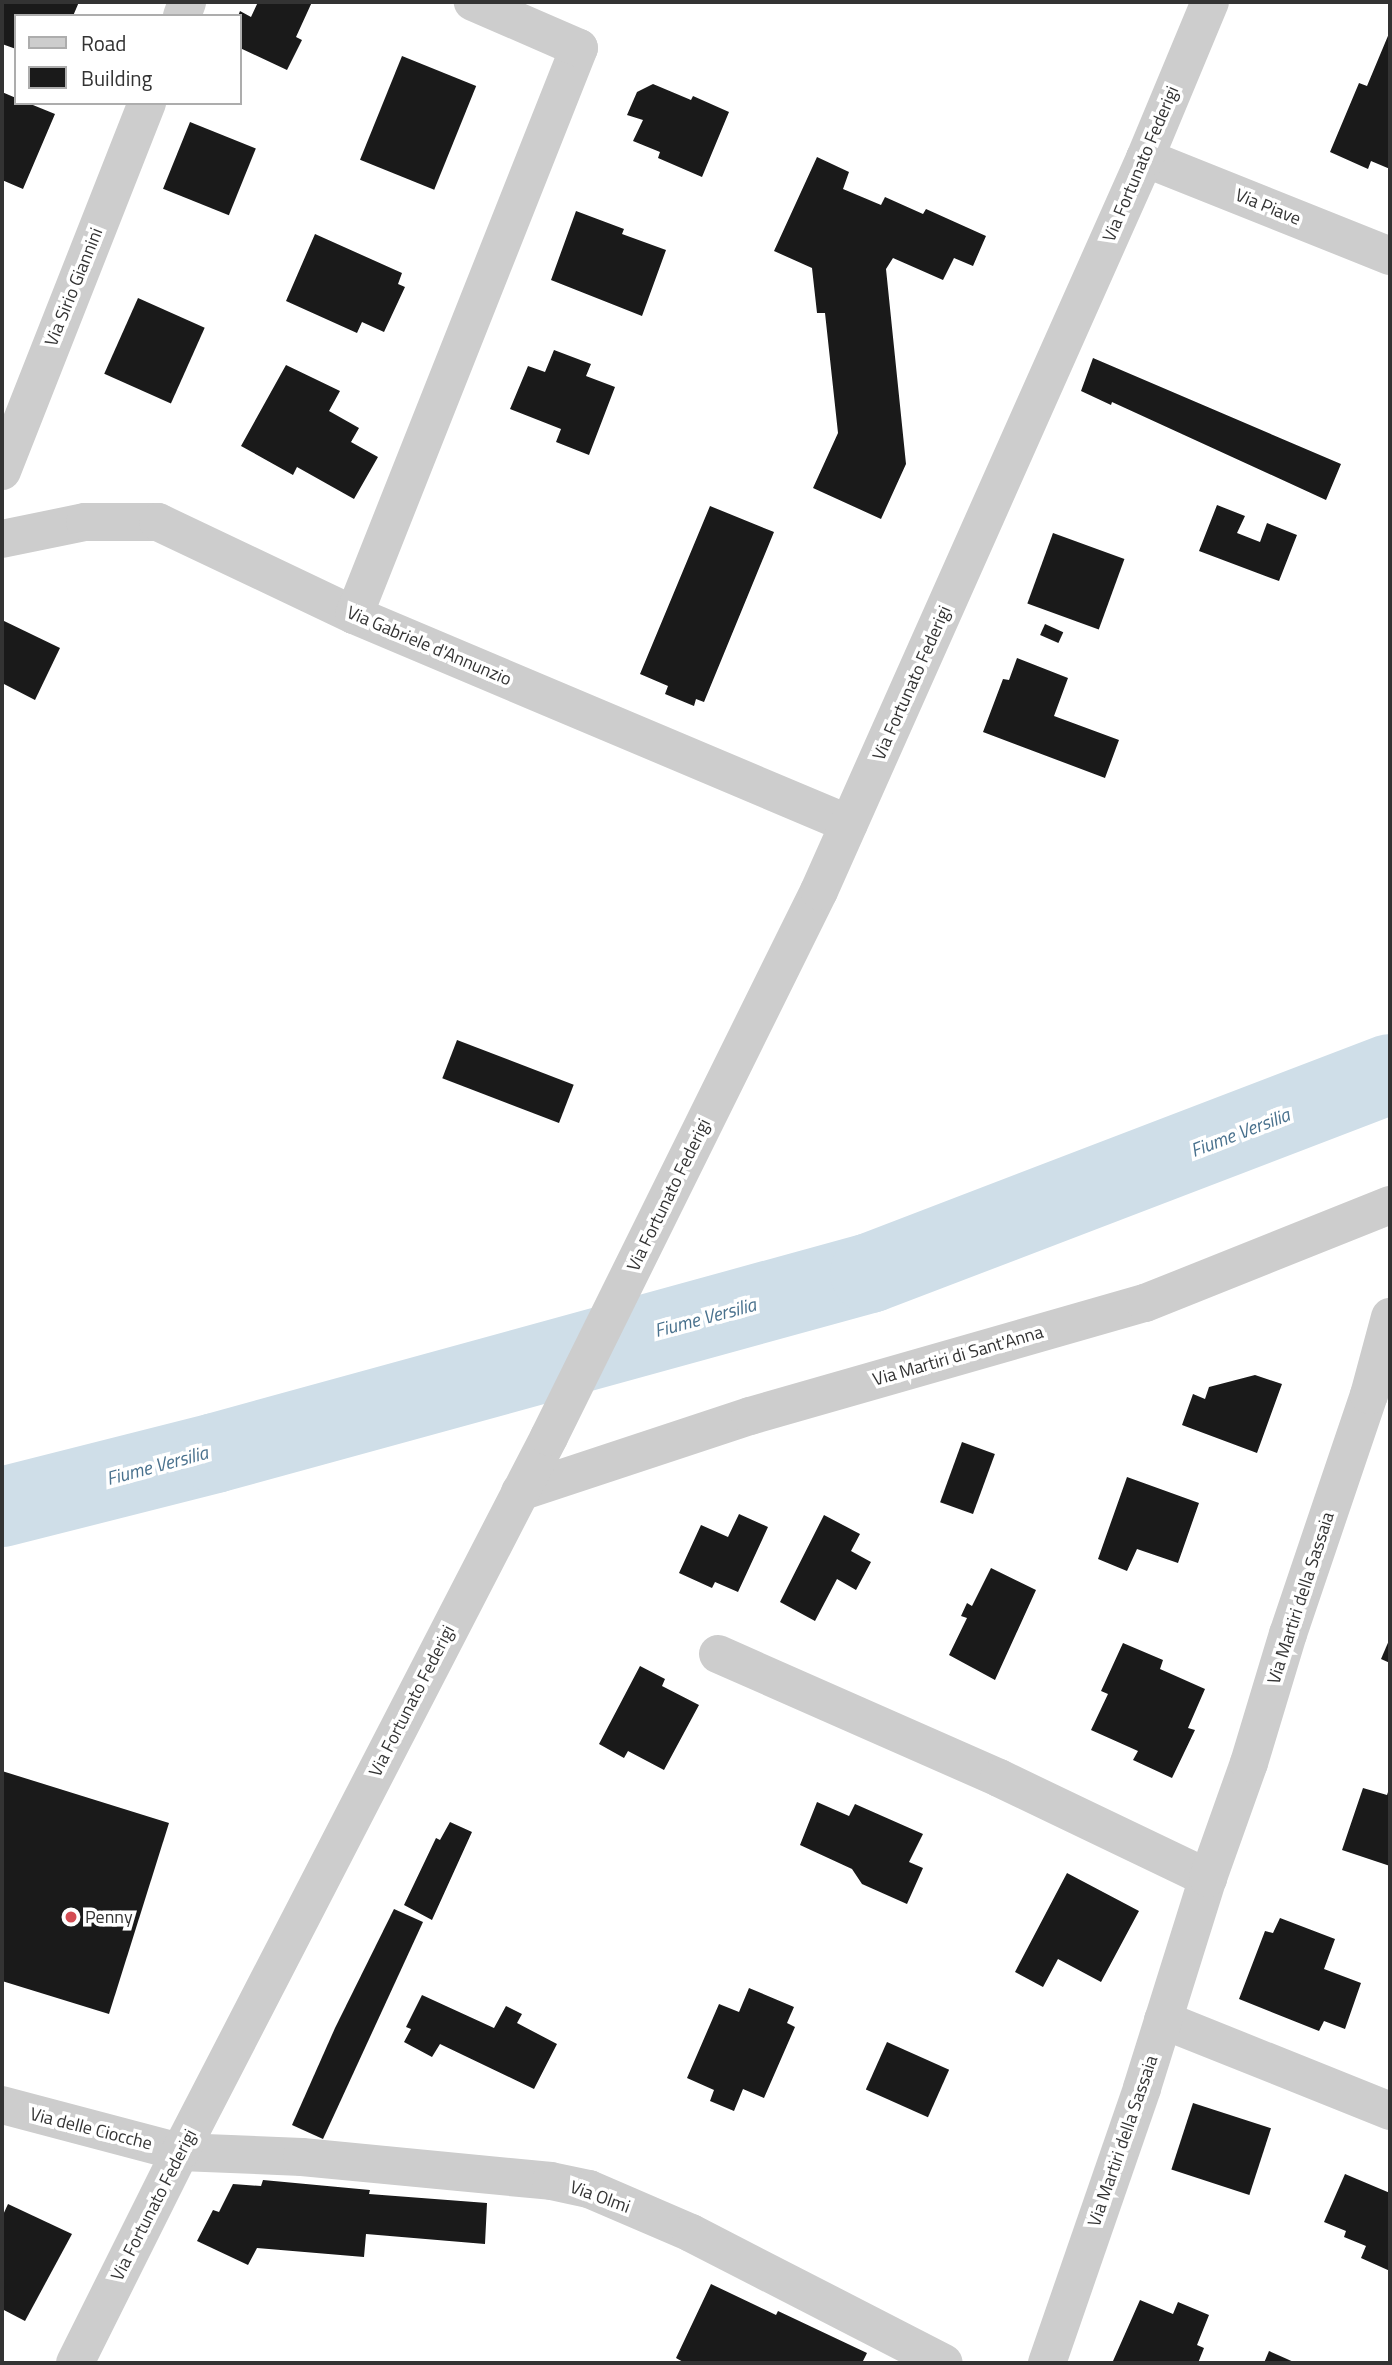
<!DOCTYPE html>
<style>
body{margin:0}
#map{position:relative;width:1392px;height:2365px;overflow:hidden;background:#fff;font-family:"Titillium Web",sans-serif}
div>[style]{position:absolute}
.river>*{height:80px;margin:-40px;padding:0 40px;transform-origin:40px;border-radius:40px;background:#cfdee8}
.building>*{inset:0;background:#1a1a1a;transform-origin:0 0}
.minor>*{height:38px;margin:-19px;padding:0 19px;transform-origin:19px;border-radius:19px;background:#cdcdcd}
.dots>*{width:19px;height:19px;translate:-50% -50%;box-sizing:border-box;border:4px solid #fff;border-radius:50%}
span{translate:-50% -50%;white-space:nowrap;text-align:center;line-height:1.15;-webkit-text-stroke:7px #fff;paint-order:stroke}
.street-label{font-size:18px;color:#333}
.poi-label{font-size:18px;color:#333}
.left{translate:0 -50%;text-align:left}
.water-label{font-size:19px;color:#49718d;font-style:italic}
.frame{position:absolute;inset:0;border:4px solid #333;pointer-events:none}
.legend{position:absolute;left:14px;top:14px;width:228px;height:91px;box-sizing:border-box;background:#fff;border:2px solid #adadad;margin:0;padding:9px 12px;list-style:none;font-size:21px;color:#333}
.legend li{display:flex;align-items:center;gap:14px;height:35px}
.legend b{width:35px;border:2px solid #adadad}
</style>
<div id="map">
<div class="river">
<div style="left:2px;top:1507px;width:220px;rotate:-14.2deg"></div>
<div style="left:215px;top:1453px;width:679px;rotate:-15.37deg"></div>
<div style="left:870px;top:1273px;width:557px;rotate:-20.94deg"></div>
</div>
<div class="building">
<div style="clip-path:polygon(2px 2px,79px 2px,73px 16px,16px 16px,16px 49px,2px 44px)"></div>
<div style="clip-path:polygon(258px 2px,312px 2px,296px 37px,302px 40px,287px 70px,240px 48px,238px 16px,240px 11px,251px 17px)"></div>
<div style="clip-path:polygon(1390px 31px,1390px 169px,1371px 161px,1368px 169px,1330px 152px,1359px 83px,1367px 86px)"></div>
<div style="left:402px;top:56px;width:80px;height:112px;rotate:22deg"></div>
<div style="clip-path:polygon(653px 84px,691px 100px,693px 96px,729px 112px,702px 177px,658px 158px,660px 152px,633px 141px,643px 120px,627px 115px,637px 92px)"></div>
<div style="clip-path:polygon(2px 92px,16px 98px,16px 103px,28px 103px,55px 114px,23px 189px,2px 180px)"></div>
<div style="left:190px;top:122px;width:71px;height:72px;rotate:22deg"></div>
<div style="clip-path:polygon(817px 157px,849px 172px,843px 189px,881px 205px,885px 197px,923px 214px,926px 209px,986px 236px,973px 266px,954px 258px,943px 280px,893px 258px,886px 269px,906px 464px,881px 519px,813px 488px,838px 433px,825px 313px,817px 313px,812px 268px,774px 251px)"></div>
<div style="clip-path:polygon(576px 211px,624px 229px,622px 234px,666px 250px,642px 316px,551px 280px)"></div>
<div style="clip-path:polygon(315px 234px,402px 273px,398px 284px,405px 287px,384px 332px,362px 322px,357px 333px,286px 301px)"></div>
<div style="left:138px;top:298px;width:73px;height:83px;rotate:24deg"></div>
<div style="clip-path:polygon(554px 350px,591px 364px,586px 376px,615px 387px,589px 455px,556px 442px,561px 429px,510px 409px,528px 366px,545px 372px)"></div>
<div style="clip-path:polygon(1093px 358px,1341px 464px,1326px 500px,1112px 402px,1111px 405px,1081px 391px)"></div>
<div style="clip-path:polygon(286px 365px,340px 391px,329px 411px,359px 428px,351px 442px,378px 457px,354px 499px,297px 467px,293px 475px,241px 446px)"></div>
<div style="clip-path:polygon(1217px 505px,1245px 516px,1237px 533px,1260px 542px,1267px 523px,1297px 535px,1279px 581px,1199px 551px)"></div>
<div style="clip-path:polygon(710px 506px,774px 532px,704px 702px,696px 699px,694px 706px,665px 694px,668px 686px,640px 674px)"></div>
<div style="left:1053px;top:533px;width:76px;height:75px;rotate:20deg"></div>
<div style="clip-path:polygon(2px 620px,60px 648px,35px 700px,2px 683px)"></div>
<div style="left:1045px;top:624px;width:20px;height:12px;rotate:24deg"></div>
<div style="clip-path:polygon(1017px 658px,1068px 678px,1054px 716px,1119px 740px,1105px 778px,983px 732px,1003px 679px,1009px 680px)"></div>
<div style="left:457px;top:1040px;width:125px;height:41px;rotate:21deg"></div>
<div style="clip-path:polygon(1255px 1375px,1282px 1384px,1257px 1453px,1182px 1425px,1193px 1394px,1205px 1399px,1209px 1387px)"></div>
<div style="left:962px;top:1442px;width:35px;height:64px;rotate:20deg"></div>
<div style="clip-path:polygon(1127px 1477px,1199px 1503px,1178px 1563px,1137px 1549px,1127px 1571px,1098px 1559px)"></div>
<div style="clip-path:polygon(739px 1514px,768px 1527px,738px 1592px,715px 1582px,712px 1588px,679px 1573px,701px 1525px,728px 1537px)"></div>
<div style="clip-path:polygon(824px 1515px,860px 1534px,851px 1551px,871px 1562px,856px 1590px,837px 1579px,815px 1621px,780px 1602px)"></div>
<div style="clip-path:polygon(991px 1568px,1036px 1590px,995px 1680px,949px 1655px,967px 1618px,961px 1616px,967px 1603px,972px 1606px)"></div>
<div style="clip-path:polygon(1390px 1638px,1390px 1663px,1381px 1659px)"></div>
<div style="clip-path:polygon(1123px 1643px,1163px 1660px,1160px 1669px,1205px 1689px,1188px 1728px,1195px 1730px,1172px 1778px,1133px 1760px,1138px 1751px,1091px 1730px,1108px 1694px,1101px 1691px)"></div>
<div style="clip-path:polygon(640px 1666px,665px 1679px,662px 1686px,699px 1705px,664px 1770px,628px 1751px,624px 1758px,599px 1744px)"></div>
<div style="clip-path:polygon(2px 1771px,169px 1823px,109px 2014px,2px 1981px)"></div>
<div style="clip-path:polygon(1390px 1786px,1390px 1866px,1342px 1850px,1363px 1788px,1387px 1795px)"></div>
<div style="clip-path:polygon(817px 1802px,849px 1816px,855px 1804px,923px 1834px,909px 1862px,923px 1868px,907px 1904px,862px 1884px,852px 1869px,800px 1845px)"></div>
<div style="clip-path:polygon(450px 1822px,472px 1832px,432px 1920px,404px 1905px,436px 1838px,440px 1840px)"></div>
<div style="clip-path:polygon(1067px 1873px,1139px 1911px,1101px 1982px,1058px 1959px,1043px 1987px,1015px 1972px)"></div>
<div style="clip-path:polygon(394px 1909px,423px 1922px,323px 2139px,292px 2125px,335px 2028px)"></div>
<div style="clip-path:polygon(1280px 1918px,1335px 1939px,1324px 1969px,1361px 1983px,1345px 2029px,1324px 2021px,1319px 2031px,1239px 1999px,1265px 1931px,1273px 1933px)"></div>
<div style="clip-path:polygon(749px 1988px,794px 2007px,787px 2023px,795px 2027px,764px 2098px,743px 2089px,734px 2111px,710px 2101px,714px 2090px,687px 2078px,719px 2004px,739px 2012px)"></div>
<div style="clip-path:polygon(422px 1995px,494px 2028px,506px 2006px,522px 2014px,517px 2023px,557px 2044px,534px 2089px,440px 2044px,432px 2057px,404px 2042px,411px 2029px,406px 2027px)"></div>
<div style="left:887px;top:2042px;width:68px;height:52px;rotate:24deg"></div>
<div style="left:1193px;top:2103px;width:82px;height:70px;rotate:18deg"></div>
<div style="clip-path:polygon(1345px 2174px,1390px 2193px,1390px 2271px,1361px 2258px,1366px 2246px,1344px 2237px,1346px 2231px,1324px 2222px)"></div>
<div style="clip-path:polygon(263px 2180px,370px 2190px,369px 2194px,487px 2203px,485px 2244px,366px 2234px,364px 2257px,257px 2248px,248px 2265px,197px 2241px,213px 2210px,219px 2212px,233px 2184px,261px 2186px)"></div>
<div style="clip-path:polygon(8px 2204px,72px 2234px,25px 2321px,2px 2309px,2px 2217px)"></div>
<div style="clip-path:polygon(711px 2284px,776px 2315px,778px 2311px,867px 2353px,862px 2363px,685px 2363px,676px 2358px)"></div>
<div style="clip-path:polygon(1140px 2300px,1173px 2314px,1178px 2302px,1209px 2315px,1197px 2345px,1204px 2348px,1198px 2363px,1113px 2361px)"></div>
<div style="clip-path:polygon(1269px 2351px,1296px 2363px,1264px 2363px)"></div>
</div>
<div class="minor">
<div style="left:182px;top:16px;width:15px;rotate:-70deg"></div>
<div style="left:1145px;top:158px;width:264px;rotate:21.8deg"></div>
<div style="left:2px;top:471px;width:396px;rotate:-68.5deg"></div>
<div style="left:2px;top:539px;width:85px;rotate:-11.6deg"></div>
<div style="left:85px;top:522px;width:73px"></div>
<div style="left:158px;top:522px;width:217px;rotate:25.4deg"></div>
<div style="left:354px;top:615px;width:537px;rotate:22.89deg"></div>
<div style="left:354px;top:615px;width:610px;rotate:-68.36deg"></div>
<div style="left:579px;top:48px;width:116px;rotate:-156.5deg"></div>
<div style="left:520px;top:1492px;width:242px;rotate:-18.3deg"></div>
<div style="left:750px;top:1416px;width:411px;rotate:-16deg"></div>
<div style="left:1145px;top:1303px;width:264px;rotate:-21.8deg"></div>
<div style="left:718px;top:1654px;width:307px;rotate:23.8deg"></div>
<div style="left:999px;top:1778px;width:232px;rotate:25.6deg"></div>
<div style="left:1163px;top:2020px;width:245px;rotate:21.8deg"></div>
<div style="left:2px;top:2105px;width:184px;rotate:14.8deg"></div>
<div style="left:180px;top:2152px;width:122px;rotate:2.3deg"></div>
<div style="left:302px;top:2157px;width:250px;rotate:5.5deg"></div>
<div style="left:551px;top:2181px;width:39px;rotate:12deg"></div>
<div style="left:589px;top:2189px;width:111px;rotate:23.3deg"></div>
<div style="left:691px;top:2233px;width:284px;rotate:27.2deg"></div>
<div style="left:75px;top:2363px;width:236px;rotate:-63.5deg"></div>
<div style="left:180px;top:2152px;width:805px;rotate:-62.7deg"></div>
<div style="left:549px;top:1437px;width:609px;rotate:-63.69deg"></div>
<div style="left:819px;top:891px;width:802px;rotate:-66.02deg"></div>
<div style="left:1145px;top:158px;width:169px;rotate:-67.4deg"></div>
<div style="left:1047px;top:2363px;width:291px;rotate:-70.9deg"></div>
<div style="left:1142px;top:2088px;width:220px;rotate:-72.6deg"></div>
<div style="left:1208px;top:1878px;width:122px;rotate:-70.4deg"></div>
<div style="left:1249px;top:1763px;width:135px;rotate:-73.2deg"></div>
<div style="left:1288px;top:1634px;width:252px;rotate:-71.3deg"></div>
<div style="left:1369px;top:1395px;width:81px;rotate:-74.9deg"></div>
</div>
<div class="dots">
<div style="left:71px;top:1917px;background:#d34c53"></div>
</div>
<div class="street-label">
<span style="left:1141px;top:164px;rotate:-67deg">Via Fortunato Federigi</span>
<span style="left:1268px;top:207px;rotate:22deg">Via Piave</span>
<span style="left:74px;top:287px;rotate:-68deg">Via Sirio Giannini</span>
<span style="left:429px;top:646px;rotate:23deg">Via Gabriele d'Annunzio</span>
<span style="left:912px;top:683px;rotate:-66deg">Via Fortunato Federigi</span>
<span style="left:669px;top:1195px;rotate:-64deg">Via Fortunato Federigi</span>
<span style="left:958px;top:1356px;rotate:-16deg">Via Martiri di Sant'Anna</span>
<span style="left:1301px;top:1598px;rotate:-72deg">Via Martiri della Sassaia</span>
<span style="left:412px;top:1701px;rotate:-63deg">Via Fortunato Federigi</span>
<span style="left:91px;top:2129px;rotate:14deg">Via delle Ciocche</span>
<span style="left:1123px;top:2141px;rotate:-71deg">Via Martiri della Sassaia</span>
<span style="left:600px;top:2197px;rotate:20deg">Via Olmi</span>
<span style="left:154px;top:2205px;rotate:-63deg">Via Fortunato Federigi</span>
</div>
<div class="poi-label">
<span class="left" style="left:85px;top:1917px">Penny</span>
</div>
<div class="water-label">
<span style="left:1240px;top:1132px;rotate:-21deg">Fiume Versilia</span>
<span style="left:705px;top:1317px;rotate:-15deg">Fiume Versilia</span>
<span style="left:157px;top:1465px;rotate:-15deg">Fiume Versilia</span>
</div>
<div class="frame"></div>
<ul class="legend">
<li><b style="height:9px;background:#cdcdcd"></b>Road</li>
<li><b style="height:19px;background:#1a1a1a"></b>Building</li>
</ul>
</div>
